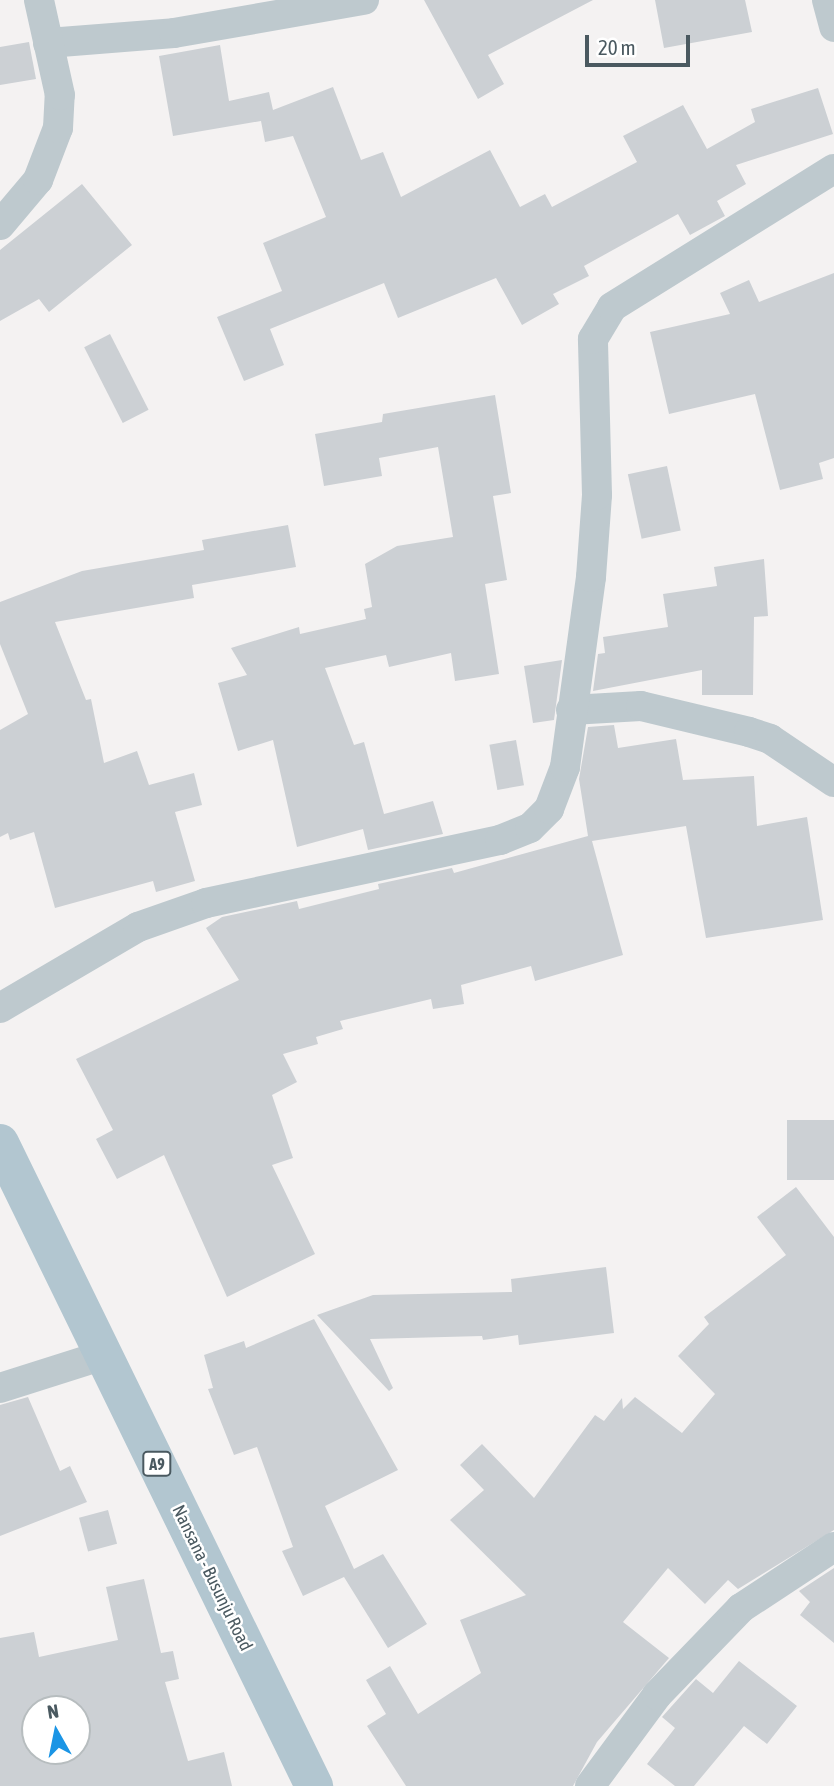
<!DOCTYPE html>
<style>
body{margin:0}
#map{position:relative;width:834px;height:1786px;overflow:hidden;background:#f4f2f2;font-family:"Asap Condensed",sans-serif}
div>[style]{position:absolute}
.building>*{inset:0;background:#ccd0d4;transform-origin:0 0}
.minor>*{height:30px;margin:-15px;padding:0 15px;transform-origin:15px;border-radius:15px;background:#bec9ce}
.primary>*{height:38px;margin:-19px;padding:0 19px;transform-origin:19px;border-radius:19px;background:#b2c6d0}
span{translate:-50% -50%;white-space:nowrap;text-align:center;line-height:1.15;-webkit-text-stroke:5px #fff;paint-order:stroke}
.shield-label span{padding:2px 5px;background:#fff;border:2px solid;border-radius:5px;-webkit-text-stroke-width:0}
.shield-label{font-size:16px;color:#4a5960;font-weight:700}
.street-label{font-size:18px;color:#4a5960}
.north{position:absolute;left:21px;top:1695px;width:70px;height:70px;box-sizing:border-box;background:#fff;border:2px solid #b7bdbf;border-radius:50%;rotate:351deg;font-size:19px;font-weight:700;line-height:28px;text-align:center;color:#4a5960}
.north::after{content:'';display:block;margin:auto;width:24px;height:32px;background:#1b95e5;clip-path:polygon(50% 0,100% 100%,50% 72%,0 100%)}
.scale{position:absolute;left:585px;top:35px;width:105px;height:32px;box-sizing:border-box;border:4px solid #4a5960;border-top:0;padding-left:9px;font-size:21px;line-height:24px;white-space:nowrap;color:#4a5960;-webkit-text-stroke:5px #fff;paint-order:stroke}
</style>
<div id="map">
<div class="building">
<div style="clip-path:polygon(424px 0,593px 0,488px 55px,504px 84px,478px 99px)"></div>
<div style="clip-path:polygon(655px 0,745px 0,752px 32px,664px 48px)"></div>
<div style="clip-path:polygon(29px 42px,36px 79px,0 85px,0 47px)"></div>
<div style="clip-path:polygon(220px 45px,229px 101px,269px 92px,273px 110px,333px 87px,361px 160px,383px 152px,401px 197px,490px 150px,520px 207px,545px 194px,552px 207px,637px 162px,623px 136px,683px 105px,707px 149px,755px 122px,751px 109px,818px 88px,833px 134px,736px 165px,746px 184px,717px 201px,725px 216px,690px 235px,678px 214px,584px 266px,589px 276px,553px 294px,559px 304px,522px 325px,496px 278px,398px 318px,384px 283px,270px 329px,284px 365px,244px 381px,217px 317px,282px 291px,263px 243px,326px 217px,293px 136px,265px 142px,261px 121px,173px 136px,159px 56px)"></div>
<div style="clip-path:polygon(82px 184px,132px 245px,49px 312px,39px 299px,0 321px,0 250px)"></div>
<div style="clip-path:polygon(834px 273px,834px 458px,819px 463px,823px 479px,780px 490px,755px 394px,669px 414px,650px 332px,730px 314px,720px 293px,749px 280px,759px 302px)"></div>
<div style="left:110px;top:334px;width:85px;height:29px;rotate:63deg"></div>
<div style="clip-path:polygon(495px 395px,511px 493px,493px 496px,507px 580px,485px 584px,499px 674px,455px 681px,451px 653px,389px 667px,386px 655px,325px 668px,354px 745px,364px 742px,384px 814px,433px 801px,443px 834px,368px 850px,363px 829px,297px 847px,273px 740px,238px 751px,218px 683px,247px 675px,231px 648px,299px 627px,300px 634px,366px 619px,364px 609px,372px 607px,365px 564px,397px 546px,453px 537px,438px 447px,379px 458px,382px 476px,324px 486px,315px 434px,382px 422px,383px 414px)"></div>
<div style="left:667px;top:466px;width:66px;height:40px;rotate:78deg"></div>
<div style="clip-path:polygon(288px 525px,296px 567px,192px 585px,194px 598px,55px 622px,86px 700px,91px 699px,104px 763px,137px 751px,149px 785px,194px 773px,202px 805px,175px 812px,195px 881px,156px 892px,153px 881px,55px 908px,34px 832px,10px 840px,8px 833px,0 837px,0 730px,28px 714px,0 644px,0 602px,82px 571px,204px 550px,202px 540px)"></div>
<div style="clip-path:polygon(764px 559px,768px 616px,754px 617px,753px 695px,702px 695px,702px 670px,593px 691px,598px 654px,605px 653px,603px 637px,668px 627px,663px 594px,717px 586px,714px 567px)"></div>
<div style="clip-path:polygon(562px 660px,554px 720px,533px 723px,524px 666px)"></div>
<div style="clip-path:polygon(614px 725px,618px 748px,676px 739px,683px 780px,754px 776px,757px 826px,807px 817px,823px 920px,706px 938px,686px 826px,592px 841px,623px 955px,535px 981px,531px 966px,461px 985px,464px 1004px,433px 1009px,431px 999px,340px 1021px,343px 1029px,316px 1037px,318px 1044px,283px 1054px,297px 1082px,272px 1095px,293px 1158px,272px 1165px,315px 1254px,227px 1297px,164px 1155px,117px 1179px,96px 1139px,113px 1130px,76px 1059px,239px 980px,206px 928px,222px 917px,297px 901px,299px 909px,379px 889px,378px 884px,452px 868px,454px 873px,588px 836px,579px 779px,588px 727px)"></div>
<div style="left:516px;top:740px;width:46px;height:27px;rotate:80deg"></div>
<div style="left:834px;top:1120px;width:60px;height:47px;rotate:90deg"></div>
<div style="clip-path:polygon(796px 1187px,834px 1237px,834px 1530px,738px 1589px,728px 1580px,705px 1604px,668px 1568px,623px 1622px,669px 1658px,597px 1742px,573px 1786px,406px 1786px,367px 1726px,386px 1714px,366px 1680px,390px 1666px,418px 1714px,481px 1673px,460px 1620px,526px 1595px,450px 1520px,484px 1490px,460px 1465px,482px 1444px,534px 1498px,595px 1415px,604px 1421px,622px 1398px,623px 1409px,635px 1397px,682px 1433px,715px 1394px,678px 1356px,709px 1324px,704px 1317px,786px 1255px,757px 1217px)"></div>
<div style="clip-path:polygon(606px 1267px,614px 1333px,519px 1345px,518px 1335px,483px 1340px,482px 1336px,370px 1339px,393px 1388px,389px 1391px,317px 1315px,373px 1295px,512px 1292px,511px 1279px)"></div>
<div style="clip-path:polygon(314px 1319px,398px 1470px,325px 1506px,354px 1569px,383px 1554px,427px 1624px,388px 1648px,344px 1577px,303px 1596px,282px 1551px,293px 1547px,257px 1447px,234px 1455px,208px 1389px,213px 1388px,204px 1355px,244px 1341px,246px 1348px)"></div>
<div style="clip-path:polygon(28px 1397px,60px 1471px,70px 1466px,87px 1502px,0 1536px,0 1405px)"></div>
<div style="left:108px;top:1510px;width:35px;height:30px;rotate:75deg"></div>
<div style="clip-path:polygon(834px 1568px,834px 1643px,800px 1615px,810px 1602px,799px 1591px)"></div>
<div style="clip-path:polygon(evenodd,144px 1579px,161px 1653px,173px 1651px,179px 1679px,165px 1682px,188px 1761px,224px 1752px,232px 1786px,0 1786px,0 1638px,34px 1632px,39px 1657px,118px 1640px,106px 1587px,144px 1579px,35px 1709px,77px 1709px,77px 1751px,35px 1751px,35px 1709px)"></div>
<div style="clip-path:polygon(739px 1661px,797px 1706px,767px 1744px,744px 1726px,694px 1786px,675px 1786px,647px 1764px,675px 1728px,662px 1717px,696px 1679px,713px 1693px)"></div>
</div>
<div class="minor">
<div style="left:827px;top:0;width:28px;rotate:75deg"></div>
<div style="left:48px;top:43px;width:126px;rotate:-4.5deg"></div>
<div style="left:174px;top:33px;width:193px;rotate:-9.9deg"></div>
<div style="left:0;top:225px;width:59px;rotate:-49.8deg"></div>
<div style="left:38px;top:180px;width:56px;rotate:-69deg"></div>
<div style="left:58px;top:128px;width:33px;rotate:-87deg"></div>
<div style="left:60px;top:95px;width:97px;rotate:-102.5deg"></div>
<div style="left:571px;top:710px;width:70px;rotate:-3.3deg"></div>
<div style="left:641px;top:706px;width:111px;rotate:13.5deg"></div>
<div style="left:749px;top:732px;width:22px;rotate:18deg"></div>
<div style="left:770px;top:739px;width:77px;rotate:33.9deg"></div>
<div style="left:0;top:1008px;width:160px;rotate:-30.4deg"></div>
<div style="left:138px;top:927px;width:72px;rotate:-19.4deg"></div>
<div style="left:206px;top:903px;width:301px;rotate:-12.1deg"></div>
<div style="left:500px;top:840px;width:32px;rotate:-22deg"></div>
<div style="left:530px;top:828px;width:27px;rotate:-45deg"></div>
<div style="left:549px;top:809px;width:45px;rotate:-69.1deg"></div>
<div style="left:565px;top:767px;width:192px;rotate:-82.2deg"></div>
<div style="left:591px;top:577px;width:82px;rotate:-85.8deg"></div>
<div style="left:597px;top:495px;width:156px;rotate:-91.5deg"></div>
<div style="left:593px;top:339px;width:37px;rotate:-59deg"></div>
<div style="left:612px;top:307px;width:261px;rotate:-31.9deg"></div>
<div style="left:0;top:1388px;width:109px;rotate:-17.6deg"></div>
<div style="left:590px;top:1786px;width:113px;rotate:-53.6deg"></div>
<div style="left:657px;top:1695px;width:121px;rotate:-46deg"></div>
<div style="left:741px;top:1608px;width:111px;rotate:-33.3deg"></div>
</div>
<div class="primary">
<div style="left:0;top:1143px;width:716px;rotate:63.97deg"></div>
</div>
<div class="shield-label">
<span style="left:157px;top:1464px">A9</span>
</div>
<div class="street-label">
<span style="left:212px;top:1578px;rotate:64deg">Nansana - Busunju Road</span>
</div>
<div class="north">N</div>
<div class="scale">20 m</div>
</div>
